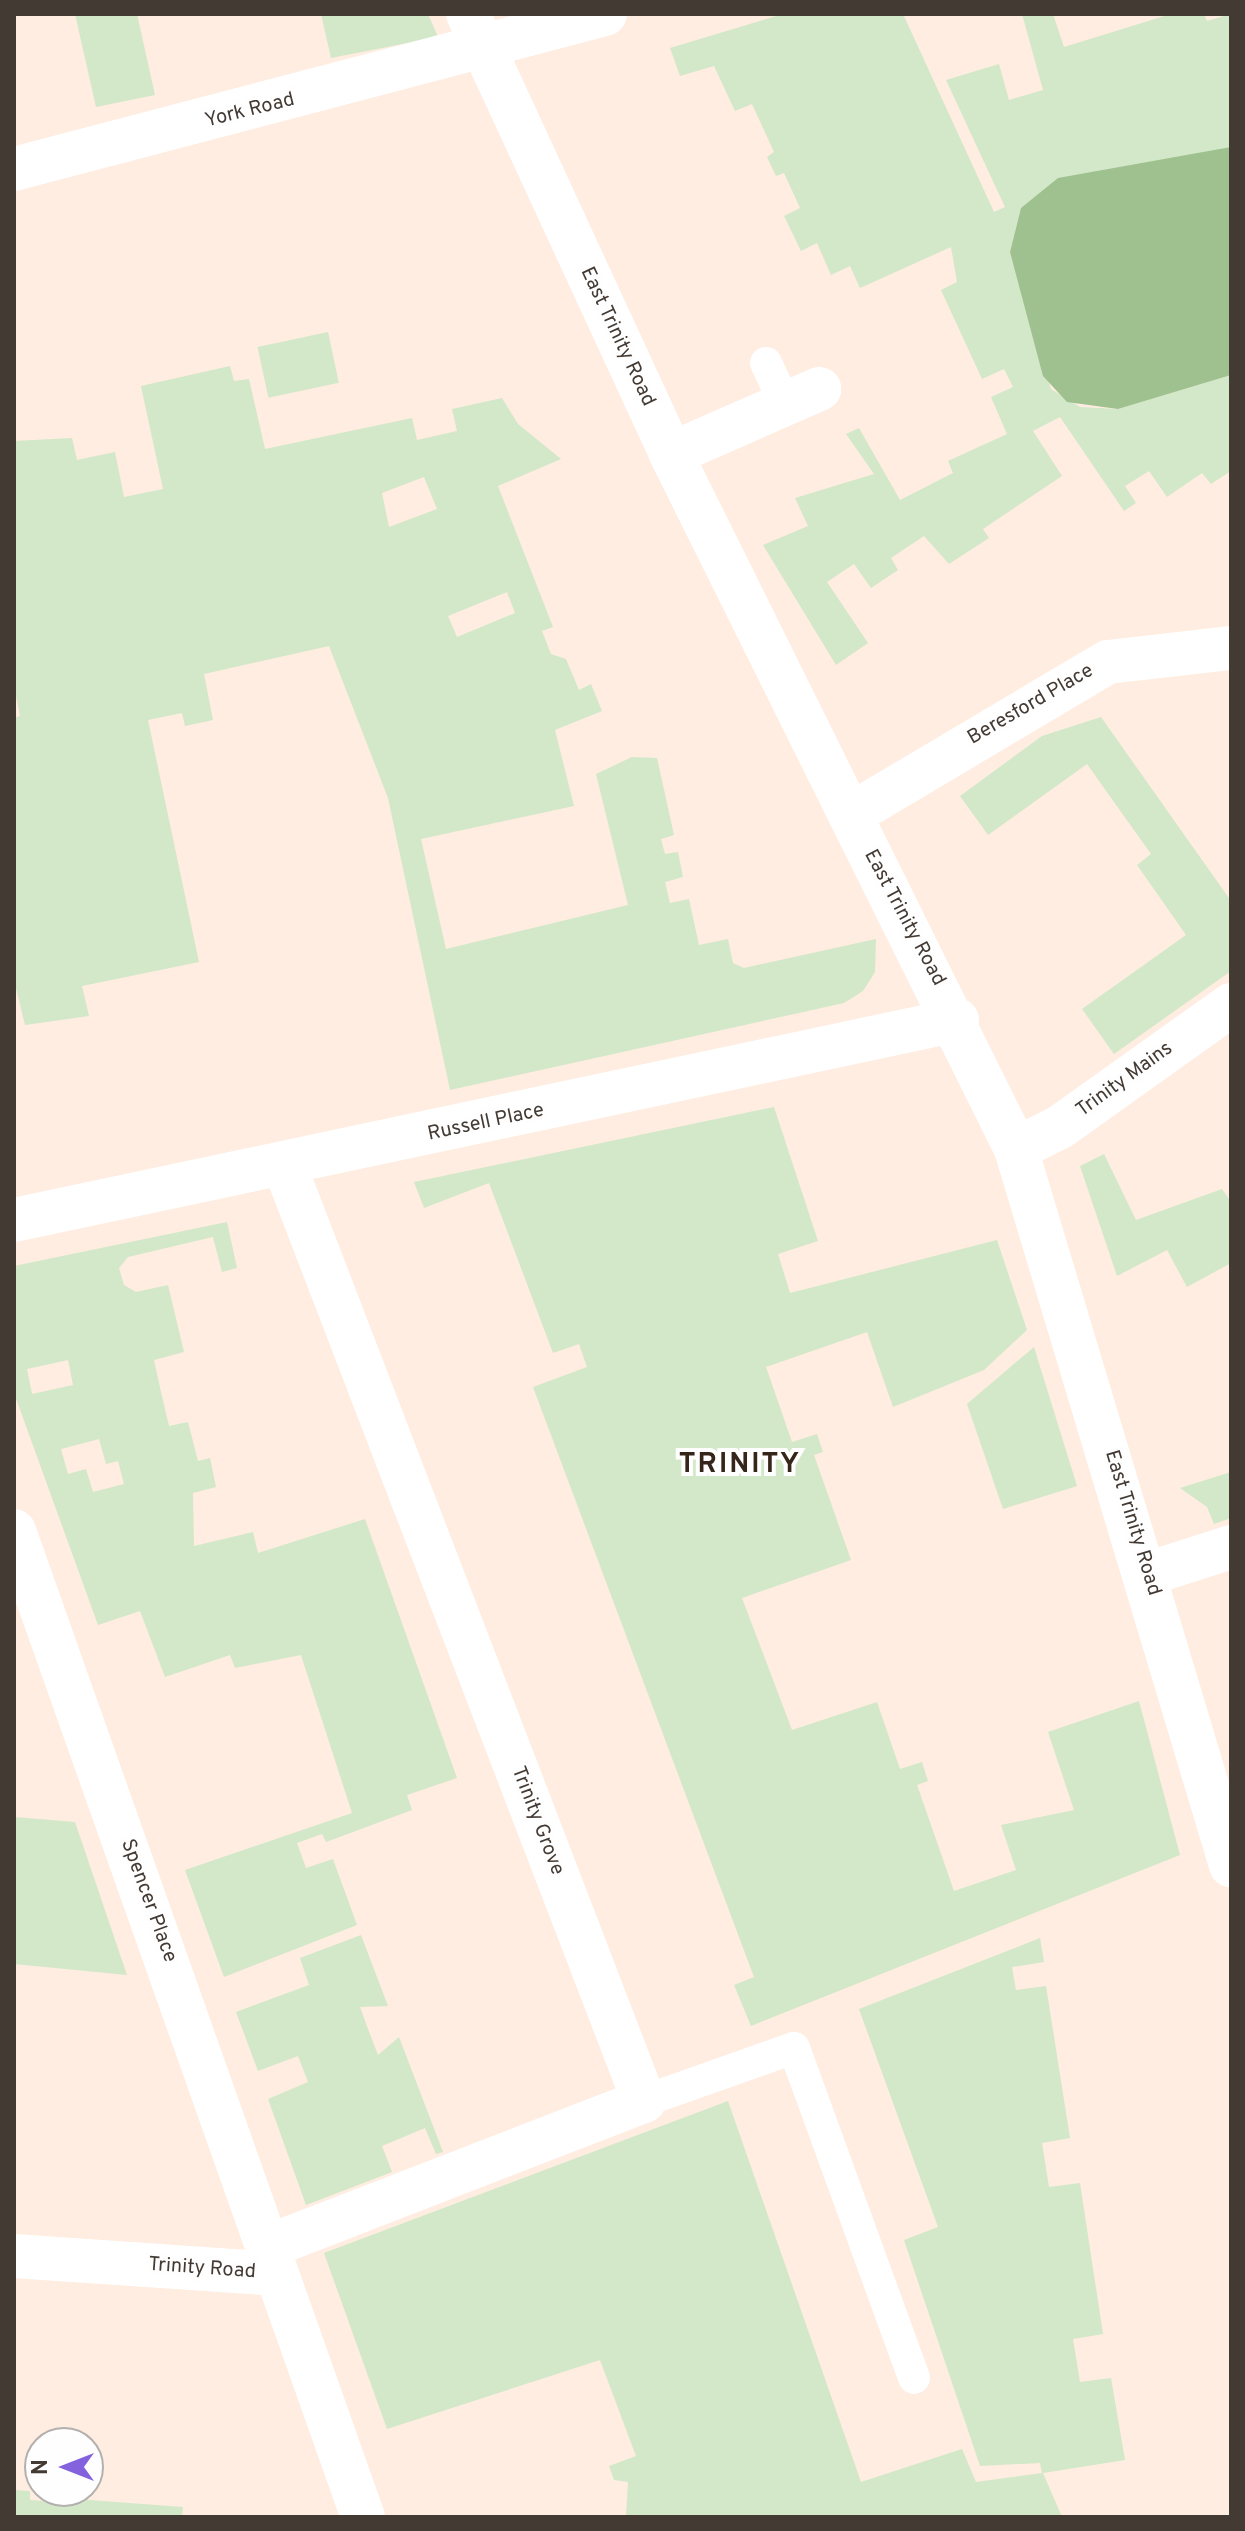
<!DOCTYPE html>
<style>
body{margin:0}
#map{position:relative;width:1245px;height:2531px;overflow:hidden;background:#feede0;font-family:Overpass,sans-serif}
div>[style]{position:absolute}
.green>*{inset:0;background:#d2e8c8;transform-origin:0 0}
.forest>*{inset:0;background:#9fc08f}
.service>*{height:32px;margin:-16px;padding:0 16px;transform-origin:16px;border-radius:16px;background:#fff}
.minor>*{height:44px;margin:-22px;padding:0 22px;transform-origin:22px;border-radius:22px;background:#fff}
span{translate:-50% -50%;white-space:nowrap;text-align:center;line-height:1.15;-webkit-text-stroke:8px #fefefe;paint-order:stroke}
.street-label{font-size:20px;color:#433a34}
.district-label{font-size:28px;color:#36261a;font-weight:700;letter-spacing:2px}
.frame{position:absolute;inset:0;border:16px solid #433a34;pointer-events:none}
.north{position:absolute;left:24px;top:2427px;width:80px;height:80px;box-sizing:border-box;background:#fefefe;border:2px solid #b3b0ad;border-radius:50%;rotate:270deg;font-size:22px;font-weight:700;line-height:32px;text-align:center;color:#433a34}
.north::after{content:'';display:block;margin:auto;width:28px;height:36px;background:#8462dd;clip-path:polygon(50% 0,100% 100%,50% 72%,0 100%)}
</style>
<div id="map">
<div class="green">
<div style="clip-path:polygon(75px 14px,137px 14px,155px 95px,96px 107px)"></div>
<div style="clip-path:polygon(321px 14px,428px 14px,438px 37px,331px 58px)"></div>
<div style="clip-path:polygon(783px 14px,903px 14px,994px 212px,1005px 207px,946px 80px,999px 64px,1009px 100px,1043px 90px,1022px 14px,1053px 14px,1064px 47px,1171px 14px,1204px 14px,1207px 21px,1231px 14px,1231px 147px,1060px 183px,1021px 208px,1010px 252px,1051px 389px,1080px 407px,1118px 409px,1231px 375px,1231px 471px,1211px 484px,1202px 473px,1167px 497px,1149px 471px,1125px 486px,1136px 503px,1124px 511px,1060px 417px,1033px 431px,1062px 476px,983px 529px,989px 538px,949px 564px,924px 536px,891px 558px,898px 570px,871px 588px,854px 564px,827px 582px,868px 643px,836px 665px,763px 545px,808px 526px,795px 498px,874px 474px,846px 434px,859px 428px,900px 500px,953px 473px,948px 461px,1007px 434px,991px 397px,1013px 387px,1004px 369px,982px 379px,941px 290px,957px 282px,951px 247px,860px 288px,850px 266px,831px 275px,817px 243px,801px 251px,784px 216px,800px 208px,784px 173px,776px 176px,767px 157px,774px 152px,752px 104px,735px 111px,714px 66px,680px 76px,670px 48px)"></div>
<div style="left:328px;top:332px;width:52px;height:72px;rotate:78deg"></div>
<div style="clip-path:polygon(evenodd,230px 366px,234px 381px,249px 379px,265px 449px,412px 418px,417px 440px,457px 431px,452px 409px,502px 398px,518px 424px,561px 459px,498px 486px,553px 627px,542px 631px,551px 654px,566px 659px,579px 690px,591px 684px,602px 711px,555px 730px,574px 806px,421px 839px,446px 949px,628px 905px,596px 774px,632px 757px,657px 758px,674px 835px,661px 839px,665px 854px,678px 852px,683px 877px,665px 882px,670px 903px,689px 899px,699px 945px,728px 939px,733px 963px,744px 968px,876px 939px,875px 972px,863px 991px,844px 1003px,450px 1090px,388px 798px,329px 646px,204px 674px,213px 720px,185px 726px,182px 713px,148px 720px,199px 962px,82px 986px,89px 1016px,25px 1025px,14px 980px,14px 718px,20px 716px,14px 686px,14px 441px,72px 438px,77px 460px,115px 452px,124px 497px,163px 489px,141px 386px,230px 366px,424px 477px,437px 509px,389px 527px,382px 493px,424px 477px,230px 366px,507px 592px,515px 613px,457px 637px,448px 616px,507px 592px)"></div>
<div style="clip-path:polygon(1101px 717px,1231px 901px,1231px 971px,1114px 1054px,1082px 1009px,1186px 935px,1137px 865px,1151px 854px,1087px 764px,988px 835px,960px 796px,1042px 736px)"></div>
<div style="clip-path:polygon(774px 1107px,818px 1241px,778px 1254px,790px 1293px,997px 1240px,1027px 1330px,984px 1370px,893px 1407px,867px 1332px,766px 1367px,792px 1442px,817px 1434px,823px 1452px,814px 1455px,851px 1560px,742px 1598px,792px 1730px,877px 1702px,900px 1769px,922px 1762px,928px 1781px,917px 1785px,954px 1891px,1016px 1870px,1001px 1825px,1074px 1810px,1048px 1732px,1139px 1701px,1180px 1855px,751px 2026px,734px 1985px,754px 1977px,533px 1387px,587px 1367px,579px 1344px,553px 1353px,489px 1183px,424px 1208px,414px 1182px)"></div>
<div style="clip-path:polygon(1104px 1154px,1136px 1220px,1222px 1189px,1231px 1202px,1231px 1263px,1187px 1287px,1167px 1250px,1117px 1276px,1080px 1166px)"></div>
<div style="clip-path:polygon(evenodd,227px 1222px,237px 1268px,222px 1272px,213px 1237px,128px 1257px,119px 1268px,124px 1285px,136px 1292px,168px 1285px,184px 1352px,154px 1360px,161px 1392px,169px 1426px,188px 1422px,198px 1461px,210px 1458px,216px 1487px,193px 1493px,194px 1546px,253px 1532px,258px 1553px,365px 1519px,457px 1778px,407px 1795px,412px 1810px,326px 1842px,322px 1834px,297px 1843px,306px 1868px,333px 1859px,357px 1925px,224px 1977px,185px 1870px,352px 1813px,301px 1655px,235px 1668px,230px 1655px,165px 1677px,140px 1611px,98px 1625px,14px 1393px,14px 1266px,227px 1222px,68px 1360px,73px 1385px,32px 1394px,27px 1369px,68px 1360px,227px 1222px,99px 1439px,106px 1464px,118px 1461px,124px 1484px,93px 1492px,86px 1469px,68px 1474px,61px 1449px,99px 1439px)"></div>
<div style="clip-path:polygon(1034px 1347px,1077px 1486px,1003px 1509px,967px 1404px)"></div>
<div style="clip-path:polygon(1231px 1472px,1231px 1518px,1214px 1524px,1207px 1507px,1180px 1488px)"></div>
<div style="clip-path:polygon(14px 1817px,75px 1822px,127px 1975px,14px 1964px)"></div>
<div style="clip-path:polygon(361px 1935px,388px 2006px,360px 2007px,368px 2029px,378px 2055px,399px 2037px,443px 2152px,436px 2154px,425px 2128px,382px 2146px,392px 2172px,306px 2205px,268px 2099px,308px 2082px,298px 2056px,258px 2071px,236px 2012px,309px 1985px,300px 1958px)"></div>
<div style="clip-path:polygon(1040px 1938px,1044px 1962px,1012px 1967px,1016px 1990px,1046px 1986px,1070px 2138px,1042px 2143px,1049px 2187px,1080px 2183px,1103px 2334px,1073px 2339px,1080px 2382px,1111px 2378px,1125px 2460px,1043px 2473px,1062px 2517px,626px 2516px,628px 2482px,614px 2480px,609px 2466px,636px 2456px,600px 2360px,387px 2429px,324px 2253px,728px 2101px,861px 2482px,962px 2449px,976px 2482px,1042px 2473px,1040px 2463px,980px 2466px,904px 2240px,938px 2227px,859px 2009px)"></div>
<div style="clip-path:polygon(14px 2490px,30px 2491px,30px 2500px,57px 2502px,58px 2491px,76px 2491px,76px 2499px,183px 2507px,182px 2517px,14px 2517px)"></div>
</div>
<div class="forest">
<div style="clip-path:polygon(1231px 147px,1231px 375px,1118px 409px,1067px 402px,1043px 376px,1010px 252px,1021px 208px,1058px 178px)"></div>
</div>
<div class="service">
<div style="left:766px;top:363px;width:45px;rotate:65.1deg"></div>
<div style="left:644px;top:2101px;width:159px;rotate:-19.5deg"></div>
<div style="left:794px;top:2048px;width:351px;rotate:70deg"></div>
</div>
<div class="minor">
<div style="left:468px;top:14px;width:485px;rotate:65.2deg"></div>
<div style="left:671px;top:454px;width:776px;rotate:63.6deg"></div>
<div style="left:1016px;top:1149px;width:748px;rotate:73.29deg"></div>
<div style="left:14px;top:169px;width:611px;rotate:-14.7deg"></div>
<div style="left:671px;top:454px;width:162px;rotate:-23.7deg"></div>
<div style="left:850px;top:815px;width:300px;rotate:-30.7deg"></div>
<div style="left:1108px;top:662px;width:124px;rotate:-6.5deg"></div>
<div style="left:1016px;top:1149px;width:49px;rotate:-26.6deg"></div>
<div style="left:1060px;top:1127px;width:210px;rotate:-35.5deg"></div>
<div style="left:14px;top:1220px;width:964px;rotate:-11.97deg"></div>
<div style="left:14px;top:1531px;width:1046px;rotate:70.51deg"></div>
<div style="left:1147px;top:1574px;width:88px;rotate:-17.8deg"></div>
<div style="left:267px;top:2247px;width:404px;rotate:-21.2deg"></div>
<div style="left:644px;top:2101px;width:1004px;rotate:-111.02deg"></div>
<div style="left:14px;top:2256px;width:263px;rotate:3.9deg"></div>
</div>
<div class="street-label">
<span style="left:250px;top:111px;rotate:-14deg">York Road</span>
<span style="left:617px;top:337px;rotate:65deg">East Trinity Road</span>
<span style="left:1031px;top:705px;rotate:-30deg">Beresford Place</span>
<span style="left:904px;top:918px;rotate:62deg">East Trinity Road</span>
<span style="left:1125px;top:1080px;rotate:-36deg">Trinity Mains</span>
<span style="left:486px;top:1123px;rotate:-12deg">Russell Place</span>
<span style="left:1132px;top:1523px;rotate:73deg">East Trinity Road</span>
<span style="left:537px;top:1821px;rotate:69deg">Trinity Grove</span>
<span style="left:148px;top:1901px;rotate:70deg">Spencer Place</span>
<span style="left:202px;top:2269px;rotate:4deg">Trinity Road</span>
</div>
<div class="district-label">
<span style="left:740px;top:1465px">TRINITY</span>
</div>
<div class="frame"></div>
<div class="north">N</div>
</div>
